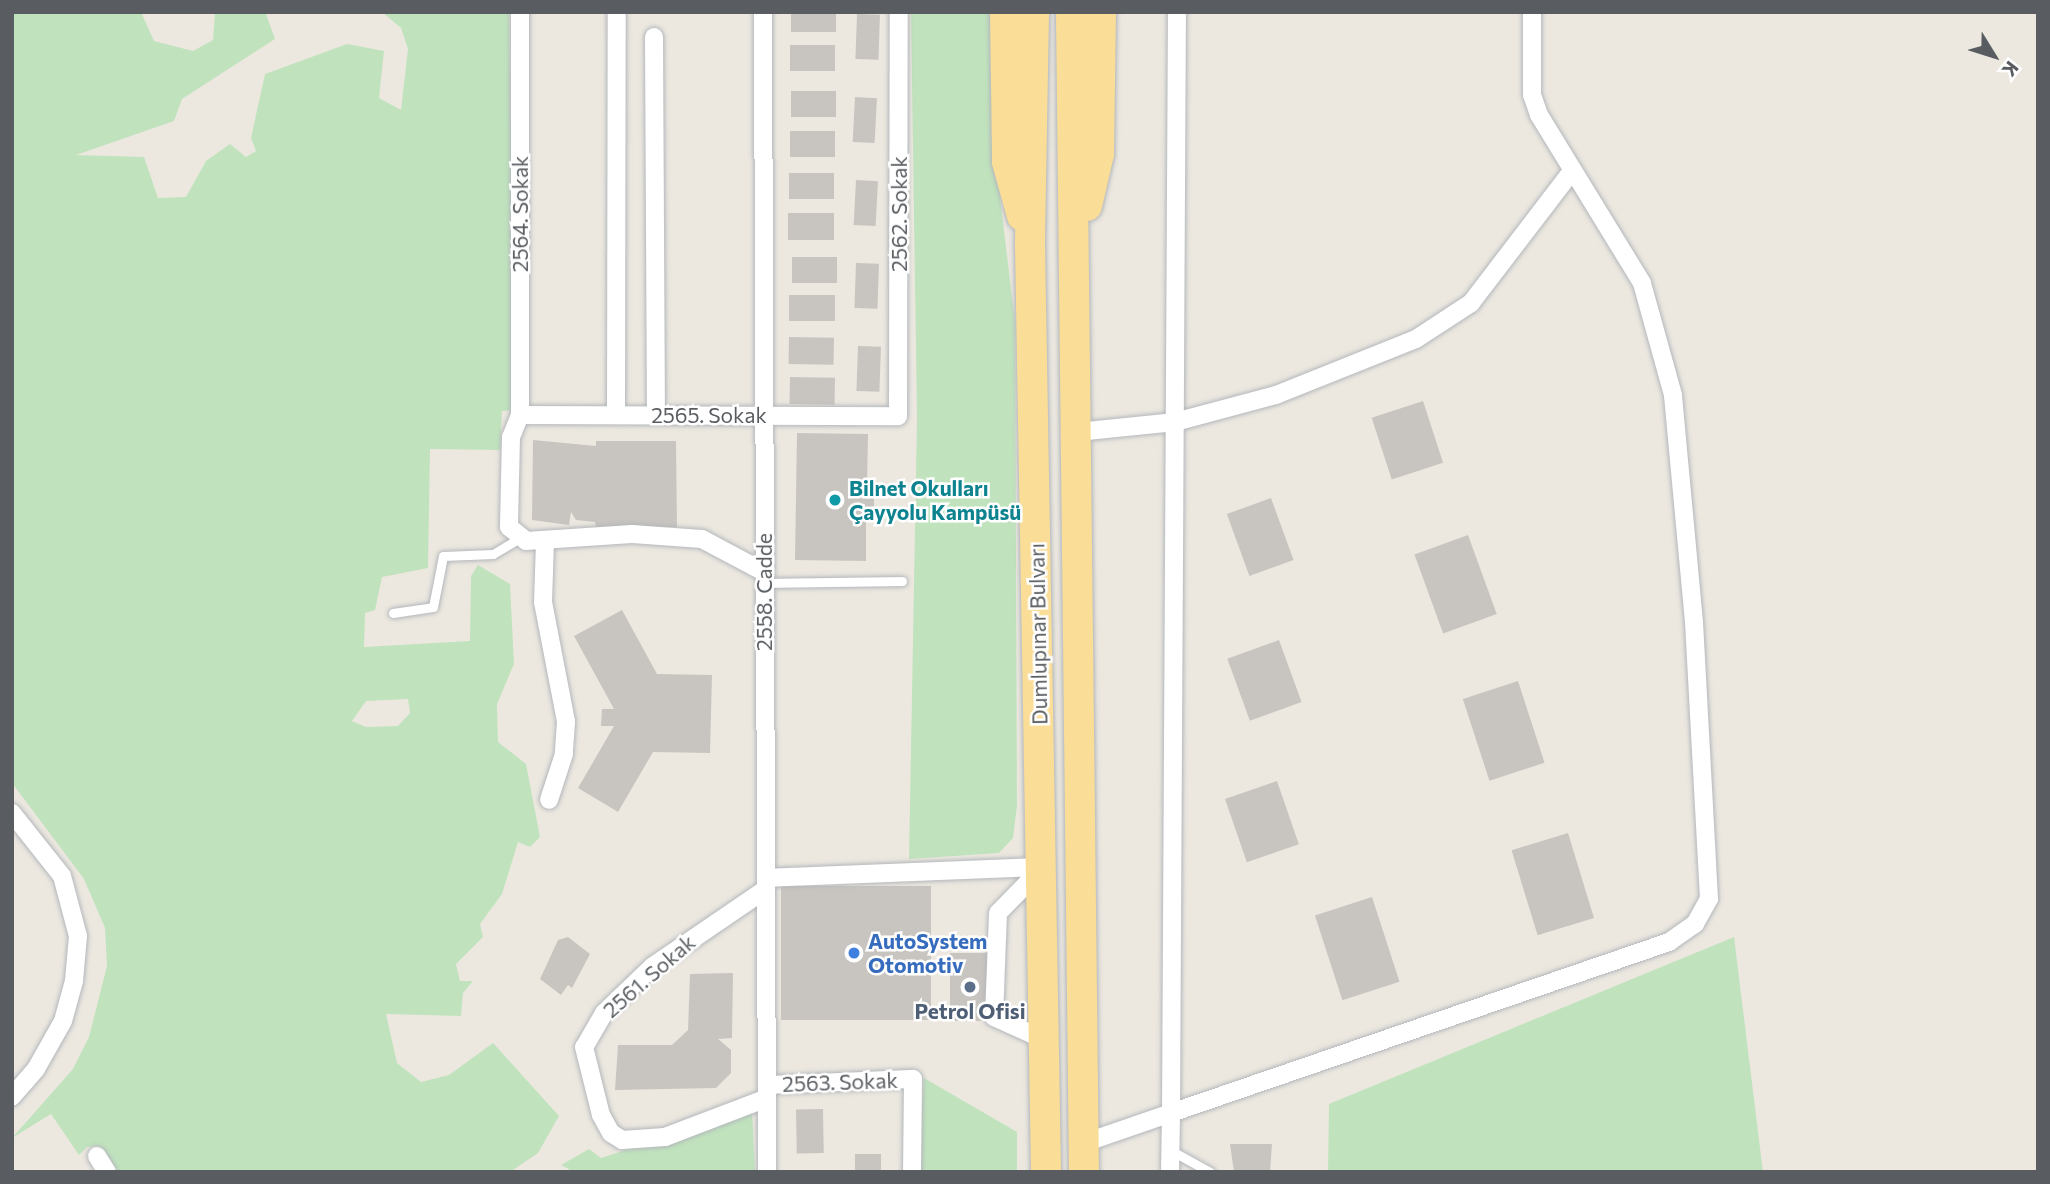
<!DOCTYPE html>
<meta charset="utf-8">
<style>
body{margin:0}
#map{position:relative;width:2050px;height:1184px;overflow:hidden;background:#ece8e0;font-family:Commissioner,sans-serif}
div>[style]{position:absolute}
.green>*{inset:0;background:#c0e3bd}
.building>*{inset:0;background:#c8c5c0;transform-origin:0 0}
.roads{filter:drop-shadow(0 0 2px #b3b7bb) drop-shadow(0 0 2px #b3b7bb)}
.service>*{height:9px;margin:-4.5px;padding:0 4.5px;transform-origin:4.5px;border-radius:4.5px;background:#fff}
.minor>*{height:18px;margin:-9px;padding:0 9px;transform-origin:9px;border-radius:9px;background:#fff}
.trunk>*{height:30px;margin:-15px;padding:0 15px;transform-origin:15px;border-radius:15px;background:#fade98}
.dots>*{width:19px;height:19px;translate:-50% -50%;box-sizing:border-box;border:4px solid #fff;border-radius:50%}
span{translate:-50% -50%;white-space:nowrap;text-align:center;line-height:1.15;-webkit-text-stroke:5px #fff;paint-order:stroke}
.street-label{font-size:21px;color:#595d61}
.culture-label{font-size:21px;color:#0d838f;font-weight:700}
.left{translate:0 -50%;text-align:left}
.shop-label{font-size:21px;color:#366cbe;font-weight:700}
.service-label{font-size:21px;color:#4e5e75;font-weight:700}
.frame{position:absolute;inset:0;border:14px solid #595d61;pointer-events:none}
.north{position:absolute;left:1959px;top:21px;width:70px;height:70px;-webkit-text-stroke:5px #fff;paint-order:stroke;rotate:128deg;font-size:19px;font-weight:700;line-height:28px;text-align:center;color:#595d61}
.north::after{content:'';display:block;margin:auto;width:24px;height:32px;background:#595d61;clip-path:polygon(50% 0,100% 100%,50% 72%,0 100%)}
</style>
<div id="map">
<div class="green">
<div style="clip-path:polygon(evenodd,12px 12px,141px 12px,154px 41px,193px 51px,213px 40px,215px 12px,281px 12px,266px 14px,275px 39px,182px 99px,174px 121px,76px 155px,144px 157px,158px 198px,186px 197px,206px 161px,230px 144px,246px 157px,256px 151px,251px 138px,265px 74px,347px 44px,384px 51px,379px 98px,401px 110px,408px 49px,401px 28px,382px 12px,509px 12px,515px 410px,502px 411px,500px 450px,430px 449px,428px 568px,382px 577px,375px 610px,365px 613px,364px 647px,470px 641px,471px 576px,478px 565px,510px 584px,514px 664px,497px 704px,498px 742px,526px 764px,540px 837px,530px 847px,518px 842px,502px 894px,480px 924px,483px 937px,456px 964px,460px 981px,473px 981px,463px 993px,461px 1016px,386px 1014px,397px 1063px,421px 1082px,449px 1075px,493px 1043px,559px 1116px,538px 1153px,510px 1172px,119px 1172px,98px 1146px,87px 1147px,79px 1155px,51px 1114px,12px 1138px,73px 1069px,89px 1037px,107px 966px,105px 928px,84px 879px,12px 783px,12px 12px,408px 699px,410px 713px,398px 726px,366px 727px,352px 721px,366px 701px,408px 699px)"></div>
<div style="clip-path:polygon(911px 12px,995px 12px,997px 172px,1015px 322px,1017px 805px,1013px 838px,999px 853px,909px 859px,917px 418px)"></div>
<div style="clip-path:polygon(1734px 937px,1763px 1172px,1328px 1172px,1329px 1104px)"></div>
<div style="clip-path:polygon(924px 1078px,1017px 1132px,1017px 1172px,918px 1172px)"></div>
<div style="clip-path:polygon(752px 1109px,755px 1172px,574px 1172px,561px 1165px,589px 1149px,601px 1158px)"></div>
</div>
<div class="building">
<div style="left:791px;top:12px;width:45px;height:20px"></div>
<div style="left:857px;top:14px;width:23px;height:45px;rotate:2deg"></div>
<div style="left:790px;top:45px;width:45px;height:26px"></div>
<div style="left:791px;top:91px;width:45px;height:26px"></div>
<div style="left:855px;top:97px;width:22px;height:45px;rotate:3deg"></div>
<div style="left:790px;top:131px;width:45px;height:26px"></div>
<div style="left:789px;top:173px;width:45px;height:26px"></div>
<div style="left:856px;top:180px;width:22px;height:45px;rotate:3deg"></div>
<div style="left:788px;top:213px;width:46px;height:27px"></div>
<div style="left:792px;top:257px;width:45px;height:26px"></div>
<div style="left:856px;top:263px;width:23px;height:45px;rotate:2deg"></div>
<div style="left:789px;top:295px;width:46px;height:26px"></div>
<div style="left:789px;top:337px;width:45px;height:27px;rotate:1deg"></div>
<div style="left:858px;top:346px;width:23px;height:45px;rotate:2deg"></div>
<div style="left:790px;top:377px;width:45px;height:27px;rotate:1deg"></div>
<div style="left:1423px;top:401px;width:65px;height:54px;rotate:72deg"></div>
<div style="clip-path:polygon(797px 433px,868px 434px,867px 487px,874px 487px,874px 514px,866px 514px,866px 561px,795px 560px)"></div>
<div style="clip-path:polygon(533px 440px,596px 446px,596px 441px,676px 441px,677px 527px,596px 528px,595px 522px,576px 520px,571px 512px,569px 525px,532px 520px)"></div>
<div style="left:1271px;top:498px;width:66px;height:47px;rotate:70deg"></div>
<div style="left:1468px;top:535px;width:84px;height:57px;rotate:70deg"></div>
<div style="clip-path:polygon(622px 610px,657px 674px,712px 675px,710px 753px,653px 752px,618px 812px,578px 788px,614px 726px,601px 726px,602px 709px,614px 709px,574px 636px)"></div>
<div style="left:1279px;top:640px;width:66px;height:55px;rotate:70deg"></div>
<div style="left:1518px;top:681px;width:86px;height:58px;rotate:72deg"></div>
<div style="left:1277px;top:781px;width:67px;height:55px;rotate:71deg"></div>
<div style="left:1568px;top:833px;width:89px;height:59px;rotate:73deg"></div>
<div style="left:781px;top:886px;width:150px;height:134px"></div>
<div style="left:1372px;top:897px;width:89px;height:60px;rotate:72deg"></div>
<div style="clip-path:polygon(568px 937px,590px 954px,572px 988px,568px 985px,561px 995px,540px 979px,558px 940px)"></div>
<div style="left:950px;top:953px;width:41px;height:68px"></div>
<div style="clip-path:polygon(733px 973px,732px 1038px,718px 1039px,731px 1050px,731px 1073px,716px 1088px,615px 1090px,618px 1045px,672px 1045px,688px 1030px,690px 974px)"></div>
<div style="left:823px;top:1109px;width:44px;height:27px;rotate:89deg"></div>
<div style="clip-path:polygon(1230px 1144px,1272px 1144px,1270px 1172px,1234px 1172px)"></div>
<div style="left:855px;top:1154px;width:26px;height:18px"></div>
</div>
<div class="roads">
<div class="service">
<div style="left:764px;top:583px;width:138px;rotate:-0.8deg"></div>
<div style="left:393px;top:613px;width:40px;rotate:-8.5deg"></div>
<div style="left:433px;top:607px;width:52px;rotate:-78.9deg"></div>
<div style="left:443px;top:556px;width:50px;rotate:-2.3deg"></div>
<div style="left:493px;top:554px;width:31px;rotate:-31deg"></div>
<div style="left:1170px;top:1150px;width:46px;rotate:28.8deg"></div>
</div>
<div class="minor">
<div style="left:520px;top:12px;width:403px;rotate:90deg"></div>
<div style="left:520px;top:415px;width:24px;rotate:112deg"></div>
<div style="left:511px;top:437px;width:90px;rotate:91.3deg"></div>
<div style="left:509px;top:527px;width:22px;rotate:39deg"></div>
<div style="left:526px;top:541px;width:106px;rotate:-3.8deg"></div>
<div style="left:632px;top:534px;width:70px;rotate:4.1deg"></div>
<div style="left:702px;top:539px;width:70px;rotate:28deg"></div>
<div style="left:763px;top:12px;width:1160px;rotate:89.8deg"></div>
<div style="left:654px;top:37px;width:378px;rotate:89.7deg"></div>
<div style="left:520px;top:415px;width:378px;rotate:0.2deg"></div>
<div style="left:898px;top:416px;width:404px;rotate:-89.9deg"></div>
<div style="left:616px;top:415px;width:403px;rotate:-89.9deg"></div>
<div style="left:1077px;top:432px;width:99px;rotate:-5.8deg"></div>
<div style="left:1175px;top:422px;width:105px;rotate:-15deg"></div>
<div style="left:1276px;top:395px;width:151px;rotate:-21.8deg"></div>
<div style="left:1416px;top:339px;width:66px;rotate:-33.2deg"></div>
<div style="left:1471px;top:303px;width:166px;rotate:-52.6deg"></div>
<div style="left:545px;top:542px;width:60px;rotate:91.9deg"></div>
<div style="left:543px;top:602px;width:122px;rotate:79.1deg"></div>
<div style="left:566px;top:722px;width:32px;rotate:94deg"></div>
<div style="left:564px;top:754px;width:48px;rotate:108.1deg"></div>
<div style="left:12px;top:813px;width:80px;rotate:51.6deg"></div>
<div style="left:62px;top:876px;width:62px;rotate:75.1deg"></div>
<div style="left:78px;top:936px;width:45px;rotate:95.1deg"></div>
<div style="left:74px;top:981px;width:41px;rotate:105.4deg"></div>
<div style="left:63px;top:1021px;width:55px;rotate:119.4deg"></div>
<div style="left:36px;top:1069px;width:37px;rotate:131deg"></div>
<div style="left:1043px;top:867px;width:64px;rotate:134.4deg"></div>
<div style="left:998px;top:913px;width:104px;rotate:92.2deg"></div>
<div style="left:994px;top:1017px;width:56px;rotate:24.3deg"></div>
<div style="left:766px;top:878px;width:277px;rotate:-2.3deg"></div>
<div style="left:766px;top:889px;width:137px;rotate:145.7deg"></div>
<div style="left:653px;top:966px;width:68px;rotate:136.2deg"></div>
<div style="left:604px;top:1013px;width:39px;rotate:120deg"></div>
<div style="left:584px;top:1047px;width:70px;rotate:76deg"></div>
<div style="left:601px;top:1115px;width:21px;rotate:61deg"></div>
<div style="left:611px;top:1133px;width:13px;rotate:32deg"></div>
<div style="left:622px;top:1140px;width:43px;rotate:-4deg"></div>
<div style="left:665px;top:1137px;width:109px;rotate:-20.9deg"></div>
<div style="left:768px;top:1085px;width:145px;rotate:-2.4deg"></div>
<div style="left:913px;top:1079px;width:93px;rotate:90.6deg"></div>
<div style="left:1084px;top:1143px;width:92px;rotate:-19deg"></div>
<div style="left:1171px;top:1113px;width:1101px;rotate:-89.69deg"></div>
<div style="left:97px;top:1156px;width:19px;rotate:58deg"></div>
<div style="left:1170px;top:1172px;width:59px;rotate:-89deg"></div>
<div style="left:1171px;top:1113px;width:527px;rotate:-18.95deg"></div>
<div style="left:1669px;top:942px;width:32px;rotate:-35deg"></div>
<div style="left:1695px;top:924px;width:29px;rotate:-61deg"></div>
<div style="left:1709px;top:899px;width:277px;rotate:-93.1deg"></div>
<div style="left:1694px;top:622px;width:228px;rotate:-95.3deg"></div>
<div style="left:1673px;top:395px;width:116px;rotate:-105.5deg"></div>
<div style="left:1642px;top:283px;width:197px;rotate:-121.5deg"></div>
<div style="left:1539px;top:115px;width:21px;rotate:-109deg"></div>
<div style="left:1532px;top:95px;width:83px;rotate:-90deg"></div>
</div>
<div class="trunk">
<div style="left:1005px;top:12px;width:150px;rotate:89.2deg"></div>
<div style="left:1007px;top:162px;width:56px;rotate:74.5deg"></div>
<div style="left:1034px;top:12px;width:233px;rotate:91deg"></div>
<div style="left:1030px;top:245px;width:927px;rotate:89.01deg"></div>
<div style="left:1071px;top:12px;width:1160px;rotate:89.36deg"></div>
<div style="left:1087px;top:206px;width:53px;rotate:-77deg"></div>
<div style="left:1099px;top:154px;width:142px;rotate:-89.2deg"></div>
</div>
</div>
<div class="dots">
<div style="left:835px;top:500px;background:#0f9aa8"></div>
<div style="left:854px;top:953px;background:#3f7fe0"></div>
<div style="left:970px;top:987px;background:#5c6f8a"></div>
</div>
<div class="street-label">
<span style="left:520px;top:214px;rotate:-90deg">2564. Sokak</span>
<span style="left:899px;top:214px;rotate:-90deg">2562. Sokak</span>
<span style="left:709px;top:415px">2565. Sokak</span>
<span style="left:764px;top:592px;rotate:-90deg">2558. Cadde</span>
<span style="left:1038px;top:634px;rotate:-91deg">Dumlupınar Bulvarı</span>
<span style="left:649px;top:976px;rotate:-41deg">2561. Sokak</span>
<span style="left:840px;top:1082px;rotate:-2deg">2563. Sokak</span>
</div>
<div class="culture-label">
<span class="left" style="left:849px;top:500px">Bilnet Okulları<br>Çayyolu Kampüsü</span>
</div>
<div class="shop-label">
<span class="left" style="left:868px;top:953px">AutoSystem<br>Otomotiv</span>
</div>
<div class="service-label">
<span style="left:970px;top:1011px">Petrol Ofisi</span>
</div>
<div class="frame"></div>
<div class="north">K</div>
</div>
